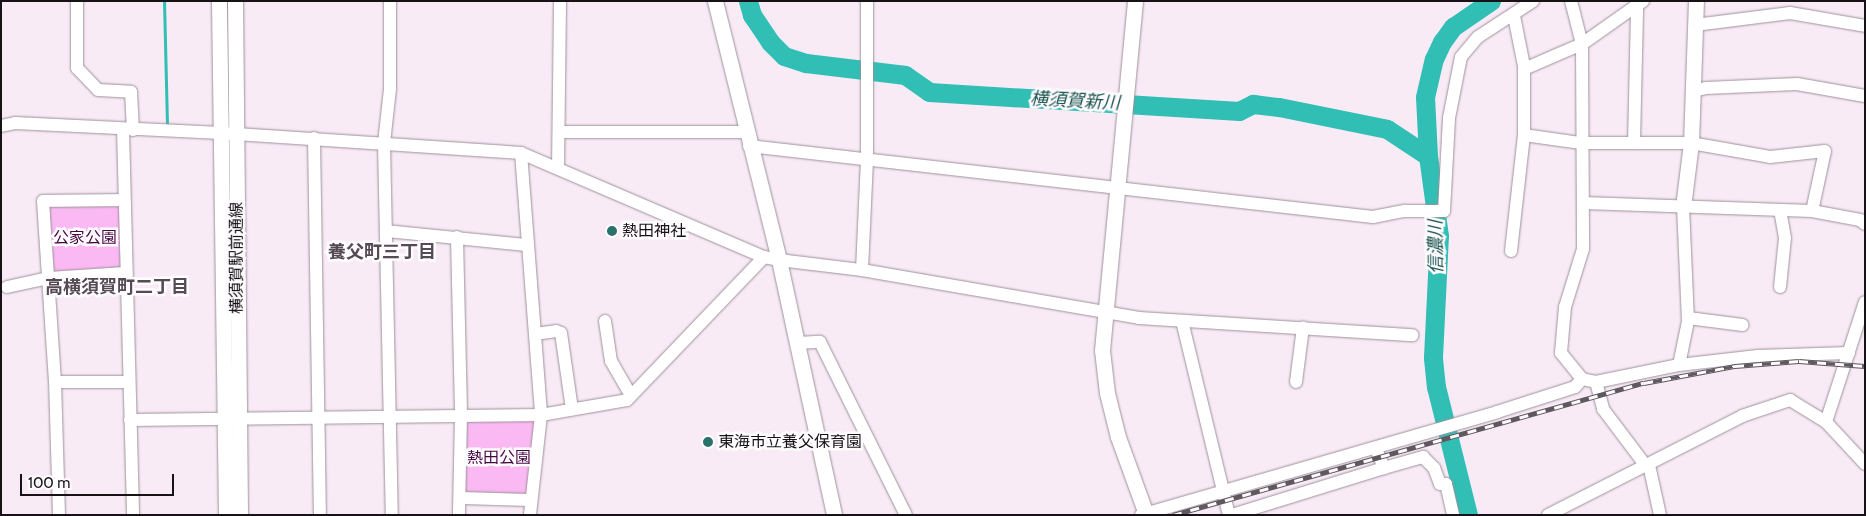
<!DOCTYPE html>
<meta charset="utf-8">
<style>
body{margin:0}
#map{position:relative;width:1866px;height:516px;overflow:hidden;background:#f8ebf6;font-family:Cabin,"Noto Sans JP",sans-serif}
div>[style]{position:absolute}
.green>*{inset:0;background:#fbb9f3}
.stream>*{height:3px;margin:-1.5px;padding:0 1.5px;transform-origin:1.5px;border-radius:1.5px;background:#30beb5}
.river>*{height:19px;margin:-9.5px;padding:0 9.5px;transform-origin:9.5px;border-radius:9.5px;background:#30beb5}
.roads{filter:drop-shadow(0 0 1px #9d919b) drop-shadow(0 0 1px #9d919b)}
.minor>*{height:12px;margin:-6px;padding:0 6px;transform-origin:6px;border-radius:6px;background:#fff}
.tertiary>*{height:15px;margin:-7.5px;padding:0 7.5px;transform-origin:7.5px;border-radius:7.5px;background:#fff}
.rail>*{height:5px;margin-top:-2.5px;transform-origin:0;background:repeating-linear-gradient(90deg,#fefcfe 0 9px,#5f585e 0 18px);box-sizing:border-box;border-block:1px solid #5f585e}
.dots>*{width:14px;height:14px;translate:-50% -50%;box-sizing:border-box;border:2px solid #fefcfe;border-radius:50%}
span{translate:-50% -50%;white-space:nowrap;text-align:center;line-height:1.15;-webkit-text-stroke:5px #fefcfe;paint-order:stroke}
.poi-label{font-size:16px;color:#161215}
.left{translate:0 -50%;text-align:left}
.park-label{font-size:16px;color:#470743}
.street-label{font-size:16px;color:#161215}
.water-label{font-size:18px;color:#19524e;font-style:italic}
.neighbourhood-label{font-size:18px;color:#554b53;font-weight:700}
.frame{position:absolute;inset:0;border:2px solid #161215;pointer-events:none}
.scale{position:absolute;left:20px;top:474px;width:154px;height:22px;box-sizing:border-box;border:2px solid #161215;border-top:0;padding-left:6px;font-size:15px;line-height:18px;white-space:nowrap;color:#161215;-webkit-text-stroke:4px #fefcfe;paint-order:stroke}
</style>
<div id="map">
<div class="green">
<div style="clip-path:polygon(117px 204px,120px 208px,121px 268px,55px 272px,52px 268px,48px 209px,51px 205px)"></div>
<div style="clip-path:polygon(532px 419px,537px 422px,527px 495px,468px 495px,464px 490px,467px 424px,471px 420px)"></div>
</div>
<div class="stream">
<div style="left:164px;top:1px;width:122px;rotate:88.6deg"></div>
</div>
<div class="river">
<div style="left:748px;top:1px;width:15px;rotate:74deg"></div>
<div style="left:752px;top:15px;width:32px;rotate:56deg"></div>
<div style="left:770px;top:42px;width:20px;rotate:45deg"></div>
<div style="left:784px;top:56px;width:23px;rotate:18deg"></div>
<div style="left:806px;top:63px;width:100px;rotate:6.9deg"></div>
<div style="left:905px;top:75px;width:29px;rotate:35deg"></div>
<div style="left:929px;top:92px;width:311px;rotate:3.5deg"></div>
<div style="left:1239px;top:111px;width:16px;rotate:-27deg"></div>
<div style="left:1253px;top:104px;width:26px;rotate:7deg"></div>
<div style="left:1279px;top:107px;width:110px;rotate:11.5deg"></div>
<div style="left:1387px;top:129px;width:49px;rotate:33.4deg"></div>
<div style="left:1468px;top:515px;width:132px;rotate:-104deg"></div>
<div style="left:1436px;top:387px;width:30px;rotate:-96deg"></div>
<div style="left:1433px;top:357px;width:121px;rotate:-87.2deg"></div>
<div style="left:1439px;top:236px;width:81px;rotate:-97.8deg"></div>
<div style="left:1428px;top:156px;width:59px;rotate:-92.9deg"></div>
<div style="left:1425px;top:97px;width:39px;rotate:-77deg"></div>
<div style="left:1434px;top:59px;width:19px;rotate:-65deg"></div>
<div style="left:1442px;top:42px;width:19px;rotate:-54deg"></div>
<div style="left:1453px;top:27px;width:46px;rotate:-34.4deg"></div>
</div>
<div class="roads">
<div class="minor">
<div style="left:77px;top:1px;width:67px;rotate:90deg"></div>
<div style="left:77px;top:68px;width:30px;rotate:46deg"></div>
<div style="left:98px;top:90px;width:33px;rotate:3deg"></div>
<div style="left:131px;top:92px;width:38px;rotate:87deg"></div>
<div style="left:390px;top:1px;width:88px;rotate:90deg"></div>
<div style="left:390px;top:89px;width:54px;rotate:96.3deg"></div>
<div style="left:384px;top:143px;width:372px;rotate:88.8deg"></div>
<div style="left:1571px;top:1px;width:44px;rotate:75.7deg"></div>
<div style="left:1582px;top:44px;width:205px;rotate:89.7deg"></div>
<div style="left:1583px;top:249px;width:61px;rotate:107.2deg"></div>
<div style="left:1565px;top:307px;width:46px;rotate:95deg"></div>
<div style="left:1561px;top:353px;width:33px;rotate:51deg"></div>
<div style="left:1582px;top:379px;width:14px;rotate:12deg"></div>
<div style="left:1596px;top:382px;width:85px;rotate:-11.6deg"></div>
<div style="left:1679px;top:365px;width:79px;rotate:-6.6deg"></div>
<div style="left:1757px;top:356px;width:92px;rotate:-1.9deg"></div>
<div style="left:1695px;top:25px;width:96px;rotate:-7.2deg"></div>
<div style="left:1790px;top:13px;width:76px;rotate:9.8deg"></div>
<div style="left:1524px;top:69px;width:63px;rotate:-23.3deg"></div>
<div style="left:1582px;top:44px;width:75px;rotate:-35.2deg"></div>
<div style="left:1693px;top:91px;width:13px;rotate:-13deg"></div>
<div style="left:1706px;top:88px;width:91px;rotate:-2.5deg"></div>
<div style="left:1797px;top:84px;width:69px;rotate:10deg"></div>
<div style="left:1px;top:126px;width:14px;rotate:-12deg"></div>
<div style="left:15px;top:123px;width:206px;rotate:2.8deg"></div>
<div style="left:221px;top:133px;width:301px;rotate:3.8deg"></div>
<div style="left:521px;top:153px;width:264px;rotate:23.2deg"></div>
<div style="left:764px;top:257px;width:15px;rotate:11deg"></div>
<div style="left:779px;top:260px;width:84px;rotate:6.9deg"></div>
<div style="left:862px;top:270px;width:281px;rotate:9.8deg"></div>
<div style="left:1139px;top:318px;width:274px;rotate:3.6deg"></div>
<div style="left:123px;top:130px;width:385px;rotate:88.5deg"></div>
<div style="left:560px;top:132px;width:186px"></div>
<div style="left:1524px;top:135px;width:58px;rotate:8deg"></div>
<div style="left:1581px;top:143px;width:110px"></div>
<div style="left:1691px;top:143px;width:80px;rotate:10deg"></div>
<div style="left:1770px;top:157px;width:55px;rotate:-6.2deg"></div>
<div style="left:1825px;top:151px;width:61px;rotate:102.2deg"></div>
<div style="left:314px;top:138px;width:377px;rotate:89.1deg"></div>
<div style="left:1634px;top:143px;width:136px;rotate:-88.7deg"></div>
<div style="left:749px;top:146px;width:628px;rotate:6.49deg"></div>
<div style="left:1373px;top:217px;width:33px;rotate:-11deg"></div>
<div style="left:1405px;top:211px;width:39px"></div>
<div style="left:1444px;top:211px;width:93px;rotate:-86.9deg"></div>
<div style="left:1449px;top:118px;width:62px;rotate:-78.9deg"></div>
<div style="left:1461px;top:57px;width:26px;rotate:-50deg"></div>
<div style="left:1478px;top:37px;width:66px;rotate:-33.2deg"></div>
<div style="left:521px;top:153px;width:263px;rotate:85.6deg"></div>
<div style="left:541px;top:415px;width:101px;rotate:96.3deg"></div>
<div style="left:558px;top:168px;width:167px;rotate:-89.3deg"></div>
<div style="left:1584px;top:203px;width:228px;rotate:2deg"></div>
<div style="left:1812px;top:211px;width:49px;rotate:10.6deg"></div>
<div style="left:1860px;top:220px;width:6px;rotate:39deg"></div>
<div style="left:386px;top:231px;width:142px;rotate:5.7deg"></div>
<div style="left:457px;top:237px;width:179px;rotate:88.7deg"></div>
<div style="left:461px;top:416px;width:99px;rotate:91.2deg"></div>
<div style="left:1511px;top:251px;width:117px;rotate:-83.6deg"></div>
<div style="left:1524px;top:135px;width:69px;rotate:-90deg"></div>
<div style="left:1524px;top:66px;width:51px;rotate:-101.3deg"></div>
<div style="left:862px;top:270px;width:110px;rotate:-87.4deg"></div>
<div style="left:867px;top:160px;width:159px;rotate:-90deg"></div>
<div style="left:7px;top:287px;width:43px;rotate:-12.1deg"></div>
<div style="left:49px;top:278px;width:76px;rotate:-3.8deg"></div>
<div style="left:1780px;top:287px;width:49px;rotate:-84.2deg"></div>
<div style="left:1785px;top:238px;width:28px;rotate:-100deg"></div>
<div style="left:1688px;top:318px;width:55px;rotate:7.3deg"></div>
<div style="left:605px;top:321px;width:40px;rotate:81.5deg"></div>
<div style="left:611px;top:361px;width:39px;rotate:60deg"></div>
<div style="left:1182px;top:321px;width:200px;rotate:76.4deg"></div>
<div style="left:535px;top:334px;width:21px;rotate:-8deg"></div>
<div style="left:556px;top:331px;width:5px;rotate:22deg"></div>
<div style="left:561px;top:333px;width:77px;rotate:81.8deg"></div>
<div style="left:798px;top:343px;width:22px;rotate:-3deg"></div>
<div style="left:820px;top:342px;width:193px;rotate:63.6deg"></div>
<div style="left:1679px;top:365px;width:45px;rotate:-78.4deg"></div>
<div style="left:1688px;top:321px;width:114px;rotate:-92.5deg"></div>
<div style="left:55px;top:382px;width:74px"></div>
<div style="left:1296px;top:382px;width:55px;rotate:-82.7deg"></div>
<div style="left:1596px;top:382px;width:28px;rotate:75deg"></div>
<div style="left:1603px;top:409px;width:71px;rotate:53deg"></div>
<div style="left:130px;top:420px;width:411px;rotate:-0.7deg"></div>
<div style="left:541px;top:415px;width:87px;rotate:-9.9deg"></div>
<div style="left:627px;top:400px;width:198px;rotate:-46.2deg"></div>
<div style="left:1826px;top:422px;width:126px;rotate:-72deg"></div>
<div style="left:1376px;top:449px;width:21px;rotate:67deg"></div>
<div style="left:1384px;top:468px;width:41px;rotate:-15.8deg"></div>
<div style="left:1423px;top:457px;width:16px;rotate:45deg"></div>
<div style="left:1434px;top:468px;width:17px;rotate:69deg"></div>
<div style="left:1440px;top:484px;width:6px"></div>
<div style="left:1446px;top:484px;width:32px;rotate:77deg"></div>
<div style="left:1649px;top:465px;width:51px;rotate:77.6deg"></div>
<div style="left:460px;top:498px;width:71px;rotate:1.6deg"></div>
<div style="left:59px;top:515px;width:133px;rotate:-91.7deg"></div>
<div style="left:55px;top:382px;width:181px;rotate:-93.8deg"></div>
<div style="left:43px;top:201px;width:80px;rotate:-0.7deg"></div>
<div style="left:1141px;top:515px;width:371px;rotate:-16.1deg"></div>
<div style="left:1497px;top:412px;width:82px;rotate:-17.8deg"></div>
<div style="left:1575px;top:387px;width:11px;rotate:-49deg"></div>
<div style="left:1232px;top:515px;width:159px;rotate:-17.2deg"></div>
<div style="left:1548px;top:515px;width:218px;rotate:-27deg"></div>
<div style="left:1742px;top:416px;width:51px;rotate:-18.4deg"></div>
<div style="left:1790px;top:400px;width:42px;rotate:31.4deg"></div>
<div style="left:1826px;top:422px;width:57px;rotate:47.1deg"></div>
</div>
<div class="tertiary">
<div style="left:219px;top:1px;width:514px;rotate:89.22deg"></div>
<div style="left:235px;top:1px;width:514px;rotate:89.44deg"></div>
<div style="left:715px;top:1px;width:267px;rotate:76.1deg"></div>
<div style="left:779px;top:260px;width:261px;rotate:77.8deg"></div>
<div style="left:1135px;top:1px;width:351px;rotate:95.4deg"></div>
<div style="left:1102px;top:350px;width:43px;rotate:83.4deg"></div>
<div style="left:1107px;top:393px;width:45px;rotate:76deg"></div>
<div style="left:1118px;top:437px;width:82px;rotate:70deg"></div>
<div style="left:1683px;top:207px;width:64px;rotate:-82.9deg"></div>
<div style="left:1691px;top:143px;width:142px;rotate:-88deg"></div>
</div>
</div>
<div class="rail">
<div style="left:1173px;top:515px;width:489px;rotate:-15.7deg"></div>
<div style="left:1644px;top:383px;width:93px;rotate:-10.6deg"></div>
<div style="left:1735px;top:366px;width:64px;rotate:-4.5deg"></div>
<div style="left:1799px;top:361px;width:66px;rotate:4.3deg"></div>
</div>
<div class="dots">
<div style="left:612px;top:231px;background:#28716c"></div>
<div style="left:708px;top:442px;background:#28716c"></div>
</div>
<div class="poi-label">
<span class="left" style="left:622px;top:231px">熱田神社</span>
<span class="left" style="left:718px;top:442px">東海市立養父保育園</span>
</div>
<div class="park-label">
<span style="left:85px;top:238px">公家公園</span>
<span style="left:499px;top:458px">熱田公園</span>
</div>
<div class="street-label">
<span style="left:237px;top:258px;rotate:-90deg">横須賀駅前通線</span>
</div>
<div class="water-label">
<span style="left:1075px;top:101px;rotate:3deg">横須賀新川</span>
<span style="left:1436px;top:247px;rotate:-91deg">信濃川</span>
</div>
<div class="neighbourhood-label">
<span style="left:382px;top:252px">養父町三丁目</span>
<span style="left:117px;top:287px">高横須賀町二丁目</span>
</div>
<div class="frame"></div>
<div class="scale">100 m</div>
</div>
